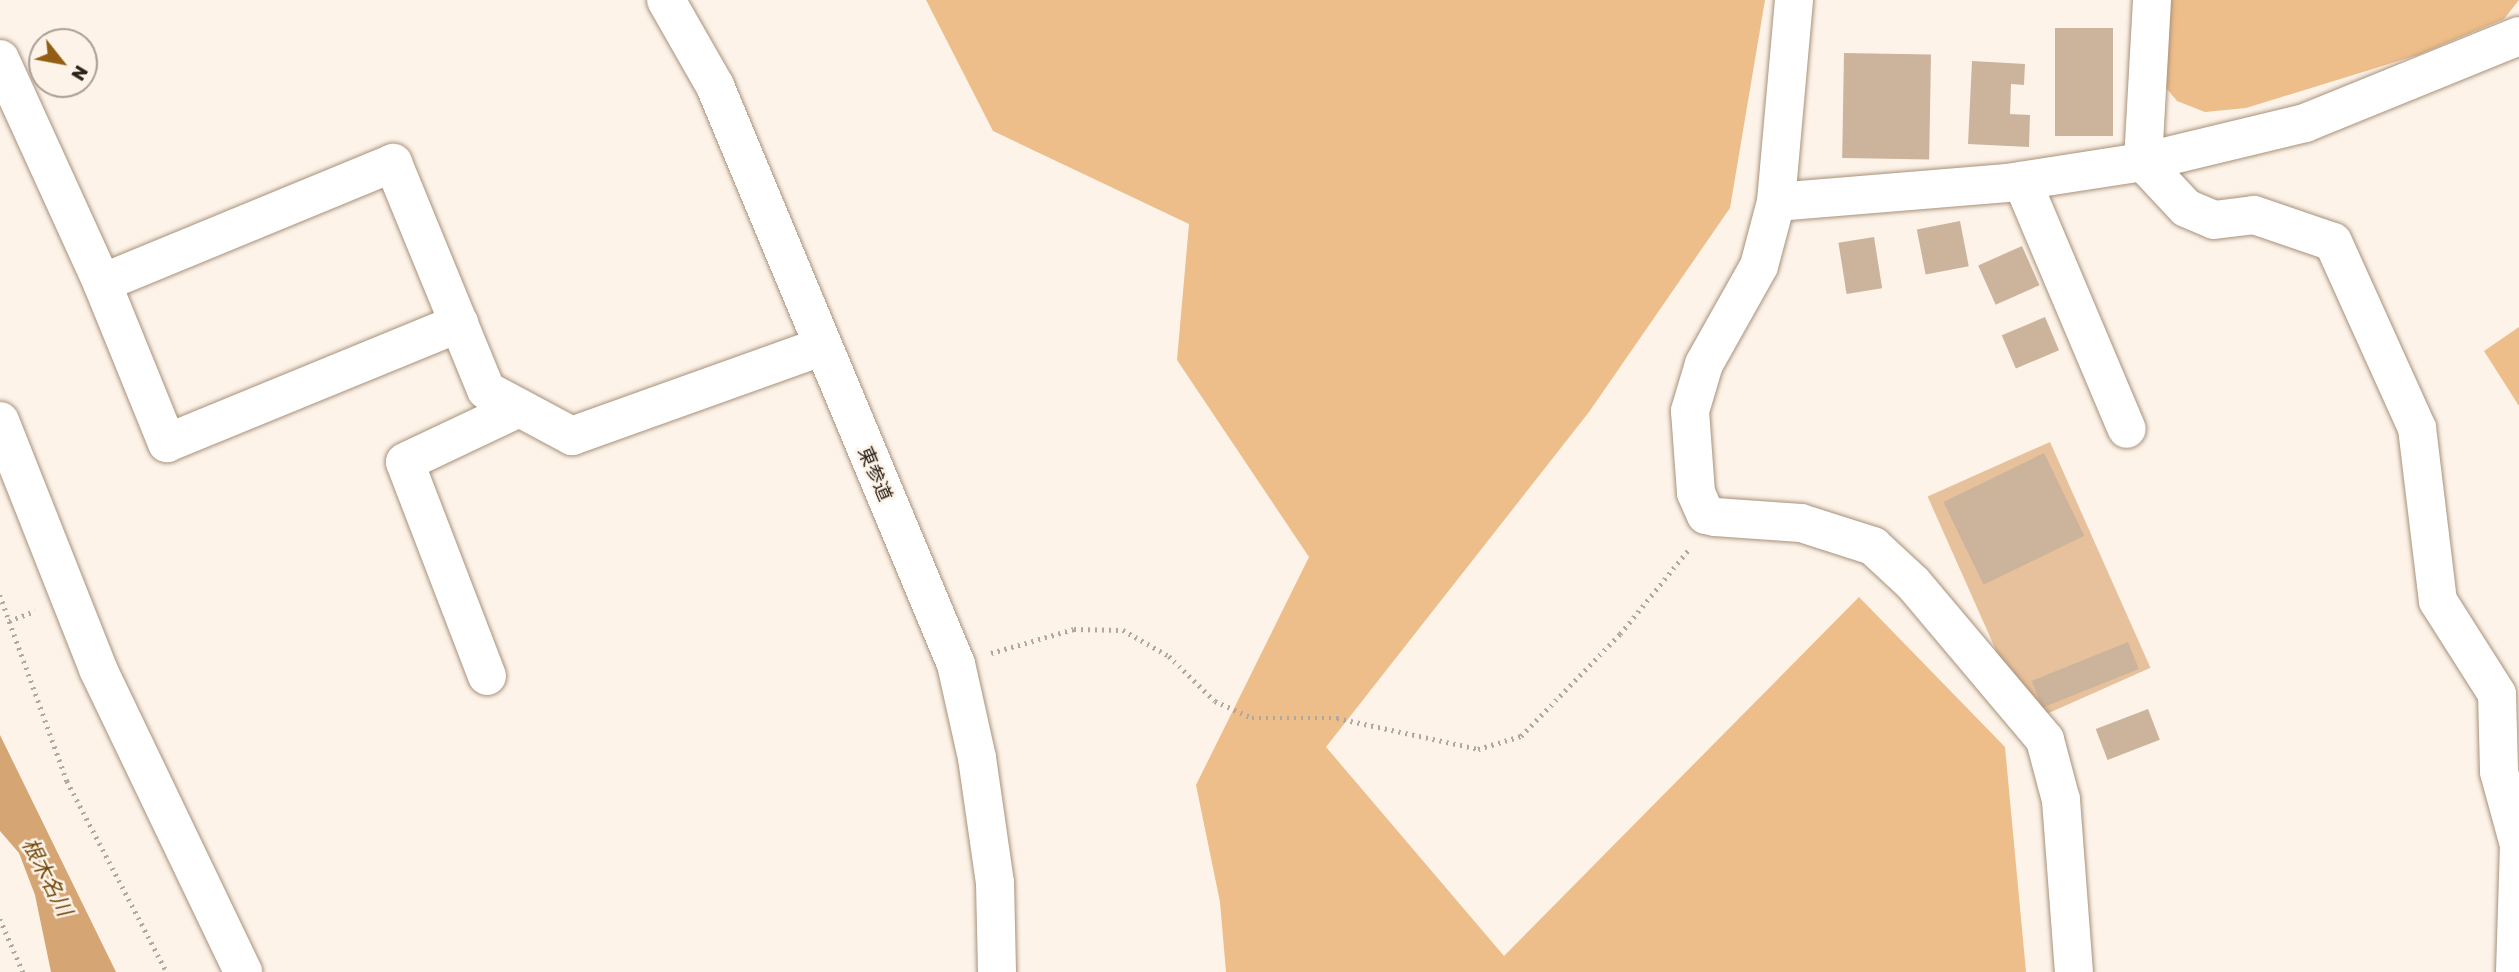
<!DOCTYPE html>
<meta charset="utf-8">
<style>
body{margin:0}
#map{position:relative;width:2519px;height:972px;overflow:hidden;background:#fdf3e9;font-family:Rubik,"Noto Sans JP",sans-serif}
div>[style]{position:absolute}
.green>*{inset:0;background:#e7c19b;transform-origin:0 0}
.forest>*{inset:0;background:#edbd8a}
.water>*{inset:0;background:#d5a674}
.building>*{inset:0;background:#ccb49c;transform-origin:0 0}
.path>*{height:4.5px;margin-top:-2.25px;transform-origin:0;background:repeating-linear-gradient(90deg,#b0a79d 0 2px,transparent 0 7px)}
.roads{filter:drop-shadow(0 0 2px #a8917a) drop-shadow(0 0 2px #a8917a)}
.minor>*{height:38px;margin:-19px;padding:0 19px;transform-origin:19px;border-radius:19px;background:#fff}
span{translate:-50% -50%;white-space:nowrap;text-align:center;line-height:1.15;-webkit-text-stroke:5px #fdf3e9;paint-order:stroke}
.street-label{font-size:19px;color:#2a2118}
.water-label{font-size:21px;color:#714504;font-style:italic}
.north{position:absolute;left:28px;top:28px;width:70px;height:70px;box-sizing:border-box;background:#fdf3e9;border:2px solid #a99f95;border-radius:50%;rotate:121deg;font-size:19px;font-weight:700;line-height:28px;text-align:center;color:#2a2118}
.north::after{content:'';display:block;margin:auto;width:24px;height:32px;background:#935d14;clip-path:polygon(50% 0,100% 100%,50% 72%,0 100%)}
</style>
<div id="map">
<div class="green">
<div style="left:2050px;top:442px;width:247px;height:134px;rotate:66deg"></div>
</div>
<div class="forest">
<div style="clip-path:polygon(926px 0,1765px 0,1730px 208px,1589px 412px,1326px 747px,1504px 956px,1859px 597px,2005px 747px,2026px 972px,1226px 972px,1220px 902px,1196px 785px,1309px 557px,1177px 360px,1189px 224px,993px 131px)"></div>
<div style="clip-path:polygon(2164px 0,2519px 0,2504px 19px,2418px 55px,2246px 108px,2205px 112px,2177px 101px,2159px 79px)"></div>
<div style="clip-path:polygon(2519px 327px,2519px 406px,2484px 351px)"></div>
</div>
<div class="water">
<div style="clip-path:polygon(0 735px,116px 972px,51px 972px,35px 895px,19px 853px,0 831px)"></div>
</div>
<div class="building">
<div style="left:2055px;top:28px;width:58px;height:108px"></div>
<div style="left:1844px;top:53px;width:87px;height:105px;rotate:1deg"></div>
<div style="clip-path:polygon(1972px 61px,2025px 64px,2024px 85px,2011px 84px,2010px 114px,2030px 115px,2029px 147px,1968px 144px)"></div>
<div style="left:1960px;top:221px;width:46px;height:44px;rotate:79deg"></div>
<div style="left:1874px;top:237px;width:52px;height:36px;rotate:81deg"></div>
<div style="left:2022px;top:246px;width:43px;height:48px;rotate:66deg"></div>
<div style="left:2045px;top:317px;width:36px;height:47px;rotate:67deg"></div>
<div style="left:2044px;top:453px;width:92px;height:112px;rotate:64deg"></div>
<div style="left:2128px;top:642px;width:29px;height:104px;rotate:68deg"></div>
<div style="left:2148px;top:709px;width:33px;height:56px;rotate:69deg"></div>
</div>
<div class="path">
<div style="left:0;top:595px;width:198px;rotate:70.2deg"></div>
<div style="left:67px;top:781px;width:216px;rotate:62.4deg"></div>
<div style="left:9px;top:621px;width:28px;rotate:-21deg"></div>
<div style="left:991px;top:653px;width:86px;rotate:-16.1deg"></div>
<div style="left:1074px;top:629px;width:49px;rotate:1.2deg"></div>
<div style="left:1123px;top:630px;width:53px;rotate:29.5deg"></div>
<div style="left:1169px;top:656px;width:64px;rotate:44.4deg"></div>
<div style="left:1215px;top:701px;width:41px;rotate:24.7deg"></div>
<div style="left:1252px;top:718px;width:85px"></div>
<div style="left:1337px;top:718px;width:144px;rotate:12.4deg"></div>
<div style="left:1478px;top:749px;width:45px;rotate:-16.8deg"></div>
<div style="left:1521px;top:736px;width:142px;rotate:-45.9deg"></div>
<div style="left:1620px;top:634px;width:111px;rotate:-50.9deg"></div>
<div style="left:0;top:919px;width:58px;rotate:66.5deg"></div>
</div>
<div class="roads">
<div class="minor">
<div style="left:666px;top:0;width:99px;rotate:60.3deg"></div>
<div style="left:715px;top:86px;width:626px;rotate:67.37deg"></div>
<div style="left:956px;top:664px;width:96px;rotate:77.4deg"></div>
<div style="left:977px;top:758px;width:126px;rotate:81.8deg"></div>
<div style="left:995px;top:883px;width:89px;rotate:88.7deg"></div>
<div style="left:1794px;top:0;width:203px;rotate:95.1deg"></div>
<div style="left:1776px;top:202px;width:232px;rotate:-4.7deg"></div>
<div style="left:2007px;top:183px;width:138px;rotate:-8.8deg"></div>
<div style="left:2143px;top:162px;width:167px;rotate:-13.5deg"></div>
<div style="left:2305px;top:123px;width:231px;rotate:-22.1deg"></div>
<div style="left:2152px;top:0;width:162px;rotate:93.2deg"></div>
<div style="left:2143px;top:162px;width:63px;rotate:46.9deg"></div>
<div style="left:2186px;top:208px;width:30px;rotate:23deg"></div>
<div style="left:2214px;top:220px;width:40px;rotate:-7.1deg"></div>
<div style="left:2254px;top:215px;width:83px;rotate:18.9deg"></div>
<div style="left:2333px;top:242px;width:204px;rotate:65.7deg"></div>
<div style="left:2417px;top:428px;width:174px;rotate:83.1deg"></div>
<div style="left:2438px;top:601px;width:110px;rotate:57.6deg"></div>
<div style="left:2497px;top:694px;width:78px;rotate:88.5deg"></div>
<div style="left:2499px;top:772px;width:76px;rotate:74.7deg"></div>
<div style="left:2519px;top:845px;width:127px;rotate:91.8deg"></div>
<div style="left:0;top:59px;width:246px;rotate:65.5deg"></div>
<div style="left:102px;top:283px;width:315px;rotate:-22.4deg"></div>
<div style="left:393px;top:163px;width:245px;rotate:67.7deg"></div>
<div style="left:486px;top:390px;width:98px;rotate:28.1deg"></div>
<div style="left:572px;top:436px;width:264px;rotate:-19.7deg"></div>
<div style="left:2022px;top:181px;width:269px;rotate:67.1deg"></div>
<div style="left:1776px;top:202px;width:66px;rotate:104.9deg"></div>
<div style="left:1759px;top:266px;width:112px;rotate:119.3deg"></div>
<div style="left:1704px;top:364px;width:49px;rotate:106.6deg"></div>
<div style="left:1690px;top:411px;width:82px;rotate:85.8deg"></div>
<div style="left:1696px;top:493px;width:24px;rotate:66deg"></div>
<div style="left:1706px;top:515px;width:9px;rotate:13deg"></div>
<div style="left:1715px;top:517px;width:86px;rotate:4deg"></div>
<div style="left:1801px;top:523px;width:76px;rotate:17.7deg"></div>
<div style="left:1873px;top:546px;width:54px;rotate:42.8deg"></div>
<div style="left:1913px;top:583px;width:205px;rotate:49.9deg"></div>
<div style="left:2045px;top:740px;width:62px;rotate:75.1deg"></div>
<div style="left:2061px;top:800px;width:172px;rotate:85.7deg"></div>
<div style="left:102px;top:283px;width:173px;rotate:67.9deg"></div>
<div style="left:167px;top:443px;width:316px;rotate:-22.3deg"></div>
<div style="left:0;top:421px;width:267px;rotate:68.4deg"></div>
<div style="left:98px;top:669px;width:336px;rotate:64.4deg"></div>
<div style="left:487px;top:676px;width:229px;rotate:-111deg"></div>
<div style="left:405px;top:462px;width:126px;rotate:-25.3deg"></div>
</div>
</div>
<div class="street-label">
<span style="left:875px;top:474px;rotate:67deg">東参道</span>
</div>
<div class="water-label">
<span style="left:47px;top:877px;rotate:63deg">根木名川</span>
</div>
<div class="north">N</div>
</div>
